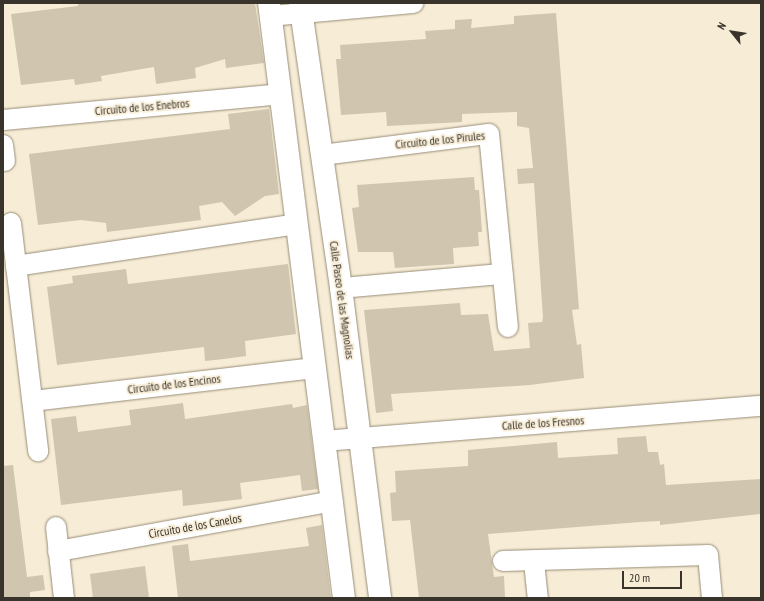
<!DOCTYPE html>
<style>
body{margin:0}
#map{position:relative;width:764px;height:601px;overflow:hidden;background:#f7ecd6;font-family:"PT Sans Narrow",sans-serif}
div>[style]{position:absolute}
.building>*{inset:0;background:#d0c5af}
.roads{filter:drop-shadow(0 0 1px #978d78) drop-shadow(0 0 1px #978d78)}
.minor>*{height:20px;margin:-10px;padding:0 10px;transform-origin:10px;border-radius:10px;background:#fff}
.tertiary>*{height:22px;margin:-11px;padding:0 11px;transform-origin:11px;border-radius:11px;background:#fff}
span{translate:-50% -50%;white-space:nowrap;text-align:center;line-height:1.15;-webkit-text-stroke:3.5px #f7ecd6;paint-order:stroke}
.street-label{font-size:12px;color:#38332b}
.frame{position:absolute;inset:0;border:4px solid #38332b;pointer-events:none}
.north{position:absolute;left:712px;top:12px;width:40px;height:40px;-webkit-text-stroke:3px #f7ecd6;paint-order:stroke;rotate:300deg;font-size:11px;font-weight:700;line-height:16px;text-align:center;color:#38332b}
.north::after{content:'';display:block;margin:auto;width:14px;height:18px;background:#38332b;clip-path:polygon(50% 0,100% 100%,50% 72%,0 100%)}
.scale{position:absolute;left:622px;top:571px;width:60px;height:18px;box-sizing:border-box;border:2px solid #38332b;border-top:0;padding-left:5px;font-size:12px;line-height:14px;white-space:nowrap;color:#38332b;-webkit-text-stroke:3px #f7ecd6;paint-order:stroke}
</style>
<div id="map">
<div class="building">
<div style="clip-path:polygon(78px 3px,255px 3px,264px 63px,226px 68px,225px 59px,195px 68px,196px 78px,156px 84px,154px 67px,101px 76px,102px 81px,75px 85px,74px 79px,21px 85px,11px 14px,78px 6px)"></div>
<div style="clip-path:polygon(556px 13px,579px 309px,572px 310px,577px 345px,581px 344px,584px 378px,530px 385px,391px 394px,393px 411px,376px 413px,364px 310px,460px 303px,461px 315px,488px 314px,494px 351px,530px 348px,528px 323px,542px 322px,543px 318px,534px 183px,518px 184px,517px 169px,533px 168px,529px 128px,517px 126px,517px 112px,462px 114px,462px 122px,387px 126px,386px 112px,341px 115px,336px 59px,341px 59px,340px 45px,426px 39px,425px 31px,455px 29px,455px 20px,472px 19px,471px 28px,514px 24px,514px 16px)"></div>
<div style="clip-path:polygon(269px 109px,279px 194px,265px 196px,235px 216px,222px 202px,199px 206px,201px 220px,131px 229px,107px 232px,106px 223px,81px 220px,38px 225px,29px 154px,230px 129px,228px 114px)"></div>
<div style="clip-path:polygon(474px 177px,475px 190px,479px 190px,482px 232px,478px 232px,479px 246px,453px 248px,454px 264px,395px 268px,393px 252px,358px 252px,352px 208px,359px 207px,357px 185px)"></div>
<div style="clip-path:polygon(288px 264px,296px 334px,245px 341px,246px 356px,224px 359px,205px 361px,204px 347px,57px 365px,47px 287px,73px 283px,72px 276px,126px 269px,128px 284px)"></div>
<div style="clip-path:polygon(183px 403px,185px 419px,292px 404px,293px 408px,307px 405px,318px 489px,302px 491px,300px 475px,240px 483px,242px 499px,183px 506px,182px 490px,61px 505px,51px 419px,76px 416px,78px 432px,131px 425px,129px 410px)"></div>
<div style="clip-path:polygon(646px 436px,648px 452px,658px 452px,660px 465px,664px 464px,666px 485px,761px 479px,760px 514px,660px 525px,660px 521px,640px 522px,488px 534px,494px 577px,504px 576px,505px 598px,419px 598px,410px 520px,392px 521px,390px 493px,396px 492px,395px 471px,468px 466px,468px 450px,557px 442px,558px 458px,618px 454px,617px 438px)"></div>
<div style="clip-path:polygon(13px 465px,27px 577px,43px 575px,45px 590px,30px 592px,30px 598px,3px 598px,3px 466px)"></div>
<div style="clip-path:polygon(322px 525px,331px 598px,178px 598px,172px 546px,188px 544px,190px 561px,309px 546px,306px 528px)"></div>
<div style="clip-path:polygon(145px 566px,149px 598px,93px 598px,90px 574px)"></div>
</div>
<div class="roads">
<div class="minor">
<div style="left:271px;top:16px;width:143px;rotate:-5.2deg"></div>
<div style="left:3px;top:120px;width:279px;rotate:-5.3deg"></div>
<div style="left:3px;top:145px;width:16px;rotate:83deg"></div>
<div style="left:322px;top:155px;width:168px;rotate:-7.2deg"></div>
<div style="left:489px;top:134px;width:194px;rotate:84.4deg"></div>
<div style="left:11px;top:223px;width:230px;rotate:83.2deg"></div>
<div style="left:16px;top:266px;width:284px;rotate:-8.5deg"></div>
<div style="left:341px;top:288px;width:162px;rotate:-5deg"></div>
<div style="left:33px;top:401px;width:284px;rotate:-6.7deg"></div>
<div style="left:324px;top:441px;width:438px;rotate:-4.6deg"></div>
<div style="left:56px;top:527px;width:71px;rotate:83.6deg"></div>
<div style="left:58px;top:551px;width:279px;rotate:-10.3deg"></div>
<div style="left:503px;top:561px;width:205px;rotate:-1.7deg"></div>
<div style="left:708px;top:555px;width:43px;rotate:84.7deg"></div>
<div style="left:534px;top:562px;width:36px;rotate:84deg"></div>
</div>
<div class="tertiary">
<div style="left:269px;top:3px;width:600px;rotate:82.82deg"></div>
<div style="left:300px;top:3px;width:288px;rotate:81.8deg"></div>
<div style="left:341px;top:288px;width:312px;rotate:82.8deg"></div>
</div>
</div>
<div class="street-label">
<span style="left:142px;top:107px;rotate:-5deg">Circuito de los Enebros</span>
<span style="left:440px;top:140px;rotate:-6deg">Circuito de los Pirules</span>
<span style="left:342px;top:300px;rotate:82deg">Calle Paseo de las Magnolias</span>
<span style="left:174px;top:384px;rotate:-7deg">Circuito de los Encinos</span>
<span style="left:543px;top:423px;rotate:-4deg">Calle de los Fresnos</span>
<span style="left:195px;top:526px;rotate:-10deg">Circuito de los Canelos</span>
</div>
<div class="frame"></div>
<div class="north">N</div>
<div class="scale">20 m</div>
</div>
